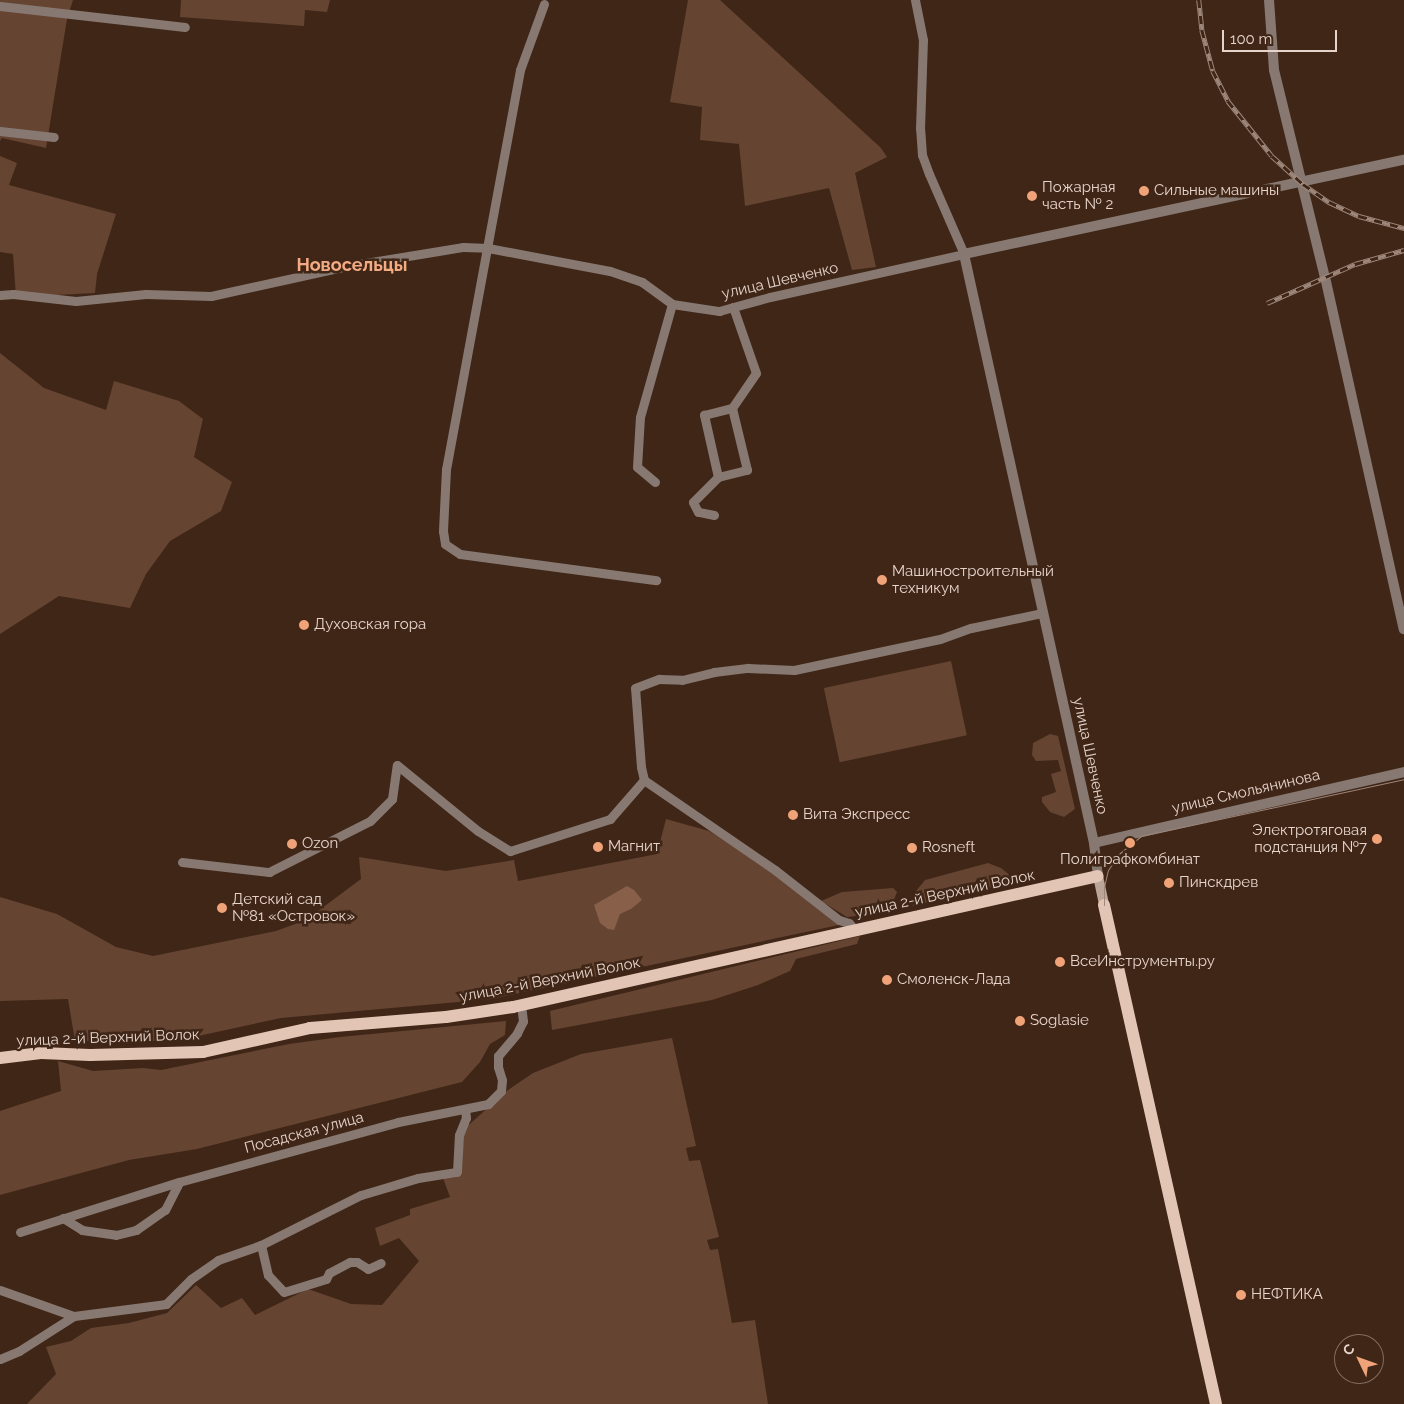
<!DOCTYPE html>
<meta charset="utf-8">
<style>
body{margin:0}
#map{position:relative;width:1404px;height:1404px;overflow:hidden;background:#402617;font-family:Raleway,sans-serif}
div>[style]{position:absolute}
.green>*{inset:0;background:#654432;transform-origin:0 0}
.water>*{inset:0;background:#885f49}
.minor>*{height:9px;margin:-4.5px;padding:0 4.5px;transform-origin:4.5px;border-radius:4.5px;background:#877972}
.tertiary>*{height:10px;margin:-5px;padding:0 5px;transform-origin:5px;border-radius:5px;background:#877972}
.secondary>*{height:10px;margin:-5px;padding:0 5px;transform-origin:5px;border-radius:5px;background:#bba498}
.primary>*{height:12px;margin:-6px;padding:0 6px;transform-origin:6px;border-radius:6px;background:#e3c5b6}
.tram>*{height:1px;margin:-0.5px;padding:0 0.5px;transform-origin:0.5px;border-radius:0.5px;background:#9d877b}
.rail>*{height:4.5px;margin-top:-2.25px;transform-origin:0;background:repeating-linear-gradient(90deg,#402617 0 8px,#9d877b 0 16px);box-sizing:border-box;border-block:1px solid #9d877b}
.dots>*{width:14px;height:14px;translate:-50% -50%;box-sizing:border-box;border:2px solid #402617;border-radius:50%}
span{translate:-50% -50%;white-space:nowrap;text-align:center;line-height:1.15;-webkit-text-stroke:5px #402617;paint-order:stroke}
.poi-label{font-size:15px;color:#e6d4cb}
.left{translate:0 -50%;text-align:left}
.right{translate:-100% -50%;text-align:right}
.street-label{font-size:15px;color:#e6d4cb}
.quarter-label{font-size:18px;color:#f3ab84;font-weight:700}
.north{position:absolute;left:1334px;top:1334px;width:50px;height:50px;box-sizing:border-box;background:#402617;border:1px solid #826c5f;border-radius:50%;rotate:312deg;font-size:14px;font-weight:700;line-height:20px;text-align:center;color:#e6d4cb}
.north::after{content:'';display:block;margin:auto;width:18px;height:22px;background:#f0a378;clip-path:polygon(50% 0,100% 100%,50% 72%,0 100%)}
.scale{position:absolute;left:1222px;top:30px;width:115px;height:22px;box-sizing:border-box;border:2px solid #e6d4cb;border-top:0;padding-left:6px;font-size:15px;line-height:18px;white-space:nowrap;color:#e6d4cb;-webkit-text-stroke:4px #402617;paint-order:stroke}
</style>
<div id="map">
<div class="green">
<div style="clip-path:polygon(0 0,73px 0,67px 19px,46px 148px,2px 138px,0 141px)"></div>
<div style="clip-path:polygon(181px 0,330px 0,327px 12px,305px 10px,304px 26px,180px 17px)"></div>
<div style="clip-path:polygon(688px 0,720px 0,881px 148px,887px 157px,855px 173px,876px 267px,852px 270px,829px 188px,745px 206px,739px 144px,700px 140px,702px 107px,670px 102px)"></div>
<div style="clip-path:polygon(0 156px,17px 163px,9px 185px,116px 214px,97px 274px,95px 293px,16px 297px,13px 254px,0 252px)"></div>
<div style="clip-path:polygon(0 353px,44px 388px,106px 410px,114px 381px,179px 401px,203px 419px,194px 457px,232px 482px,221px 511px,170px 541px,146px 574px,130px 608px,59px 596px,0 634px)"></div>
<div style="left:951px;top:661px;width:76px;height:130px;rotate:78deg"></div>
<div style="clip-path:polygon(1050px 734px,1058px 736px,1075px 809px,1064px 817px,1050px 812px,1042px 802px,1042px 797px,1056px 792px,1051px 774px,1061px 771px,1058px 760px,1036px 761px,1032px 755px,1033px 743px)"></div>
<div style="clip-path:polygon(666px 819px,709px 831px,750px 855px,839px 925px,491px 999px,281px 1018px,175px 1041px,75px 1041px,68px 999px,0 1001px,0 897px,57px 914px,116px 947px,153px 956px,276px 931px,306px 920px,361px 879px,359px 857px,446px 871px,514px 860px,518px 881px,657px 854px)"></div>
<div style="clip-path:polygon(988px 863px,1001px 868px,1017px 881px,913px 906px,916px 891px,925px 880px)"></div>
<div style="clip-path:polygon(893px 888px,897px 892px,889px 912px,847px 917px,821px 901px,842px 892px)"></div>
<div style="clip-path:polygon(860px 936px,857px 944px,796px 959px,790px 971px,758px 985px,712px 1000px,552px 1030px,550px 1011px)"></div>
<div style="clip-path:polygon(506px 1021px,505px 1035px,490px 1044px,480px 1062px,462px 1082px,197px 1149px,129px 1160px,0 1195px,0 1111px,61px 1091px,58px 1061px,93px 1071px,143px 1068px,161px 1070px,289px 1044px,340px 1037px)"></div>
<div style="clip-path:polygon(672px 1038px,696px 1146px,686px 1148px,689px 1161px,700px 1160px,719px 1237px,707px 1240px,710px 1250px,718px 1249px,732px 1323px,755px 1320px,768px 1404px,27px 1404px,56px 1374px,46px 1347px,71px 1341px,91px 1328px,129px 1323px,167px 1313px,196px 1285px,221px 1308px,242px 1298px,255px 1315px,308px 1289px,351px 1304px,382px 1305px,419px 1261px,399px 1238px,380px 1246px,375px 1228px,410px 1215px,410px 1209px,450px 1197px,443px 1178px,462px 1175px,463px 1130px,508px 1090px,533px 1073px,581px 1054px)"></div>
</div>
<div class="water">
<div style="clip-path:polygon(627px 886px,634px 890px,642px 900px,631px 909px,620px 914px,614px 930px,608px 929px,600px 923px,594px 905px)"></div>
</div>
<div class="minor">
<div style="left:544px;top:4px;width:70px;rotate:110deg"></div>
<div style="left:520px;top:70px;width:406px;rotate:100.5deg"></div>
<div style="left:446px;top:469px;width:62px;rotate:92.8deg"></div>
<div style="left:443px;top:531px;width:13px;rotate:81deg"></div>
<div style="left:445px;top:544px;width:18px;rotate:34deg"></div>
<div style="left:460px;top:554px;width:198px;rotate:7.6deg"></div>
<div style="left:0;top:6px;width:186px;rotate:6.5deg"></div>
<div style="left:0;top:131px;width:54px;rotate:6.3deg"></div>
<div style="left:0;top:295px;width:13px;rotate:-4deg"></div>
<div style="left:13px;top:294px;width:63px;rotate:6.3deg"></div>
<div style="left:76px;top:301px;width:70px;rotate:-5.7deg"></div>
<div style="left:146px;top:294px;width:65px;rotate:1.8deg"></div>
<div style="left:211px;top:296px;width:139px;rotate:-12.4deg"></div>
<div style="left:347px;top:266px;width:118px;rotate:-9.3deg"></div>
<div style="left:463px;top:247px;width:25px;rotate:2deg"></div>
<div style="left:488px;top:248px;width:124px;rotate:10.7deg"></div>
<div style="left:610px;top:271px;width:34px;rotate:19deg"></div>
<div style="left:642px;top:282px;width:37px;rotate:36deg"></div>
<div style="left:718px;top:477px;width:30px;rotate:-14deg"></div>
<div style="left:747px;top:470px;width:64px;rotate:-103.6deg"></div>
<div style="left:655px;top:482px;width:23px;rotate:-140deg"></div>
<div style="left:637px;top:467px;width:50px;rotate:-86.6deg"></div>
<div style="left:640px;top:417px;width:117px;rotate:-74.2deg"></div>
<div style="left:672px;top:304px;width:48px;rotate:8.5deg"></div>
<div style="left:719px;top:311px;width:53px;rotate:-15.4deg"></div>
<div style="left:770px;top:297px;width:199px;rotate:-12.5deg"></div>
<div style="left:964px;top:254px;width:87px;rotate:-113.6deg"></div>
<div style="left:929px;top:174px;width:20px;rotate:-110deg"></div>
<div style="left:922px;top:155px;width:26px;rotate:-94deg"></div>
<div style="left:920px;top:129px;width:89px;rotate:-88.1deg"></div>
<div style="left:923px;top:40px;width:41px;rotate:-101.3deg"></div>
<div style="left:714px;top:515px;width:16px;rotate:-169deg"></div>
<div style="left:698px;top:512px;width:11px;rotate:-117deg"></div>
<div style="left:693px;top:502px;width:35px;rotate:-45deg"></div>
<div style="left:718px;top:477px;width:64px;rotate:-102.7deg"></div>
<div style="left:704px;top:415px;width:29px;rotate:-14deg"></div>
<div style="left:732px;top:408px;width:42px;rotate:-55.6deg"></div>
<div style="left:756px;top:373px;width:70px;rotate:-109.2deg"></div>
<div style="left:182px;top:862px;width:88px;rotate:6.6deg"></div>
<div style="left:269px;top:872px;width:113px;rotate:-26.8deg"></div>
<div style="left:370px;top:821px;width:31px;rotate:-45deg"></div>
<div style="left:392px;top:799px;width:34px;rotate:-82deg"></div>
<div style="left:397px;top:765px;width:104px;rotate:39.2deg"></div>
<div style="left:478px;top:831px;width:38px;rotate:32deg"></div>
<div style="left:510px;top:851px;width:105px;rotate:-17.7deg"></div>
<div style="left:610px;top:819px;width:52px;rotate:-48.9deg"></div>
<div style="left:855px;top:930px;width:9px;rotate:-131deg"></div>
<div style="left:849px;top:923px;width:10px;rotate:-163deg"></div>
<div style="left:839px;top:920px;width:81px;rotate:-142deg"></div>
<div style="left:775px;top:870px;width:159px;rotate:-145.5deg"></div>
<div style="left:644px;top:780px;width:13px;rotate:-103deg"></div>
<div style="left:641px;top:767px;width:79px;rotate:-94.3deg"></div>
<div style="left:635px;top:688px;width:26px;rotate:-21deg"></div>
<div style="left:659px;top:679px;width:23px;rotate:2deg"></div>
<div style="left:682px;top:680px;width:33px;rotate:-14deg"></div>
<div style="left:714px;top:672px;width:34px;rotate:-7deg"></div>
<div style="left:748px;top:668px;width:46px;rotate:2.5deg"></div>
<div style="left:794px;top:670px;width:149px;rotate:-12deg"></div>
<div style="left:940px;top:639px;width:33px;rotate:-20deg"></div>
<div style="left:971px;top:628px;width:73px;rotate:-11.9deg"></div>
<div style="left:63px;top:1218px;width:22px;rotate:32deg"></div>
<div style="left:82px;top:1230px;width:34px;rotate:8deg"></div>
<div style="left:116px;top:1235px;width:21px;rotate:-14deg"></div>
<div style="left:136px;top:1230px;width:35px;rotate:-35deg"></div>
<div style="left:165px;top:1210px;width:31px;rotate:-63deg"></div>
<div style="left:20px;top:1232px;width:167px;rotate:-17.5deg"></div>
<div style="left:179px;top:1182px;width:227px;rotate:-15.3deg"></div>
<div style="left:398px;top:1122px;width:92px;rotate:-11.3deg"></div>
<div style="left:488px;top:1104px;width:18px;rotate:-45deg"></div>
<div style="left:501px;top:1091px;width:11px;rotate:-85deg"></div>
<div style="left:502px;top:1080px;width:14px;rotate:-107deg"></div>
<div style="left:498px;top:1067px;width:11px;rotate:-90deg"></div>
<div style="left:498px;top:1056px;width:30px;rotate:-50deg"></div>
<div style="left:517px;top:1033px;width:13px;rotate:-63deg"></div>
<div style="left:523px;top:1021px;width:16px;rotate:-97deg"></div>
<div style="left:261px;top:1245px;width:31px;rotate:77deg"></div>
<div style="left:268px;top:1275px;width:23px;rotate:47deg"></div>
<div style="left:284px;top:1292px;width:44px;rotate:-17.2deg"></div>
<div style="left:326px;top:1279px;width:7px;rotate:-63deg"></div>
<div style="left:329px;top:1273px;width:24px;rotate:-28deg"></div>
<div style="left:350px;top:1262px;width:7px"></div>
<div style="left:357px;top:1262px;width:13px;rotate:32deg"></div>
<div style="left:368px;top:1269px;width:14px;rotate:-25deg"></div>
<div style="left:0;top:1290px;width:78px;rotate:19.4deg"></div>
<div style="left:74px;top:1316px;width:93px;rotate:-7.4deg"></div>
<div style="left:166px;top:1304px;width:35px;rotate:-45deg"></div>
<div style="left:191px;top:1279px;width:33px;rotate:-35deg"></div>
<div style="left:218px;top:1260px;width:46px;rotate:-19.2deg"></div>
<div style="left:261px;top:1245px;width:112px;rotate:-26.6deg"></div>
<div style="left:361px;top:1195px;width:59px;rotate:-16.6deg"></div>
<div style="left:418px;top:1178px;width:39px;rotate:-9deg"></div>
<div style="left:457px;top:1172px;width:37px;rotate:-87deg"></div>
<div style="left:459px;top:1135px;width:18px;rotate:-68deg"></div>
<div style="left:466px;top:1118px;width:9px;rotate:-96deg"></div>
<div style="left:0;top:1359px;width:21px;rotate:-23deg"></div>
<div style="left:19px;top:1351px;width:65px;rotate:-32.5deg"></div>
</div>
<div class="tertiary">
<div style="left:1269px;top:0;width:70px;rotate:85.9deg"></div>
<div style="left:1274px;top:70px;width:213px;rotate:76.2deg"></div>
<div style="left:1325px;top:277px;width:361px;rotate:77.4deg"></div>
<div style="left:1094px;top:843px;width:318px;rotate:-12.9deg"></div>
<div style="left:1098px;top:876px;width:33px;rotate:-97deg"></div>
<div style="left:1094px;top:843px;width:603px;rotate:-102.45deg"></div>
<div style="left:964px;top:254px;width:450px;rotate:-12.1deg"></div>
</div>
<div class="secondary">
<div style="left:1098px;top:876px;width:30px;rotate:78deg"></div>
</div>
<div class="primary">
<div style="left:1104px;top:905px;width:511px;rotate:77.35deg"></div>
<div style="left:0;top:1058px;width:41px;rotate:-7deg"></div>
<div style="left:41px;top:1053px;width:49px;rotate:2.3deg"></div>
<div style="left:90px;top:1055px;width:113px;rotate:-1.5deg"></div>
<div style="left:203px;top:1052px;width:110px;rotate:-12.6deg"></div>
<div style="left:310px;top:1028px;width:136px;rotate:-4.6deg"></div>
<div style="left:446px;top:1017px;width:68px;rotate:-8.5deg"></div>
<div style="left:513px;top:1007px;width:599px;rotate:-12.62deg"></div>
</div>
<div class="tram">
<div style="left:1104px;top:905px;width:18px;rotate:-90deg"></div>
<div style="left:1104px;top:887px;width:17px;rotate:-77deg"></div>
<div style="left:1108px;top:870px;width:21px;rotate:-55deg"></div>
<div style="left:1120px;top:853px;width:27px;rotate:-39deg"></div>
<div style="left:1141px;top:836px;width:269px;rotate:-12.2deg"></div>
</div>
<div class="rail">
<div style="left:1199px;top:0;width:30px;rotate:84deg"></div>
<div style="left:1202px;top:30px;width:42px;rotate:75deg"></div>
<div style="left:1213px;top:71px;width:34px;rotate:63deg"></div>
<div style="left:1228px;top:101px;width:70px;rotate:51.3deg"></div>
<div style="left:1272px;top:156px;width:42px;rotate:42.1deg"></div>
<div style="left:1303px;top:184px;width:32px;rotate:35deg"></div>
<div style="left:1329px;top:202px;width:33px;rotate:25deg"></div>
<div style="left:1359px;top:216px;width:47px;rotate:14.9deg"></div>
<div style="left:1267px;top:303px;width:96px;rotate:-23.9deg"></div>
<div style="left:1355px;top:264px;width:51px;rotate:-15.9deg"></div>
</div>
<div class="dots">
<div style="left:1144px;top:191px;background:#f0a378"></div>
<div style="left:1032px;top:196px;background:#f0a378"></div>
<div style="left:882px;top:580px;background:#f0a378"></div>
<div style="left:304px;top:625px;background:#f0a378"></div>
<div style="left:793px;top:815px;background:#f0a378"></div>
<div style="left:1377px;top:839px;background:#f0a378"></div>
<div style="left:1130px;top:843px;background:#f0a378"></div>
<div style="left:292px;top:844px;background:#f0a378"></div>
<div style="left:598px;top:847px;background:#f0a378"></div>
<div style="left:912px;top:848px;background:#f0a378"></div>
<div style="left:1169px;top:883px;background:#f0a378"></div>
<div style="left:222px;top:908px;background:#f0a378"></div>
<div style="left:1060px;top:962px;background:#f0a378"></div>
<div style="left:887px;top:980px;background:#f0a378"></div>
<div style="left:1020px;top:1021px;background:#f0a378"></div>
<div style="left:1241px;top:1295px;background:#f0a378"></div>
</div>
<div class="poi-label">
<span class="left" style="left:1042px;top:196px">Пожарная<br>часть № 2</span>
<span class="left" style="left:1154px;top:191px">Сильные машины</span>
<span class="left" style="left:892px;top:580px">Машиностроительный<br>техникум</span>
<span class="left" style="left:314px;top:625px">Духовская гора</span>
<span class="left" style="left:803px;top:815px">Вита Экспресс</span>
<span class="right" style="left:1367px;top:839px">Электротяговая<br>подстанция №7</span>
<span class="left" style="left:302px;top:844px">Ozon</span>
<span class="left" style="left:608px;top:847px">Магнит</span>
<span class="left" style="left:922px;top:848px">Rosneft</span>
<span style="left:1130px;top:860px">Полиграфкомбинат</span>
<span class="left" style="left:1179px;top:883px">Пинскдрев</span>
<span class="left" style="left:232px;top:908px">Детский сад<br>№81 «Островок»</span>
<span class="left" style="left:1070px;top:962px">ВсеИнструменты.ру</span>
<span class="left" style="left:897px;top:980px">Смоленск-Лада</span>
<span class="left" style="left:1030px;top:1021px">Soglasie</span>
<span class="left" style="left:1251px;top:1295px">НЕФТИКА</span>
</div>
<div class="street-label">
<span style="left:780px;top:281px;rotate:-13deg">улица Шевченко</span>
<span style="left:1090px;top:756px;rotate:78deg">улица Шевченко</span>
<span style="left:1246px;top:792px;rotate:-13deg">улица Смольянинова</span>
<span style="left:945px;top:894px;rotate:-12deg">улица 2-й Верхний Волок</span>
<span style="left:550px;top:980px;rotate:-11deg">улица 2-й Верхний Волок</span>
<span style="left:108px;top:1038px;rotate:-2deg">улица 2-й Верхний Волок</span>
<span style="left:304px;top:1133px;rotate:-15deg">Посадская улица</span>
</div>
<div class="quarter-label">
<span style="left:352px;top:265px">Новосельцы</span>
</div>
<div class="north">С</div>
<div class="scale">100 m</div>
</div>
